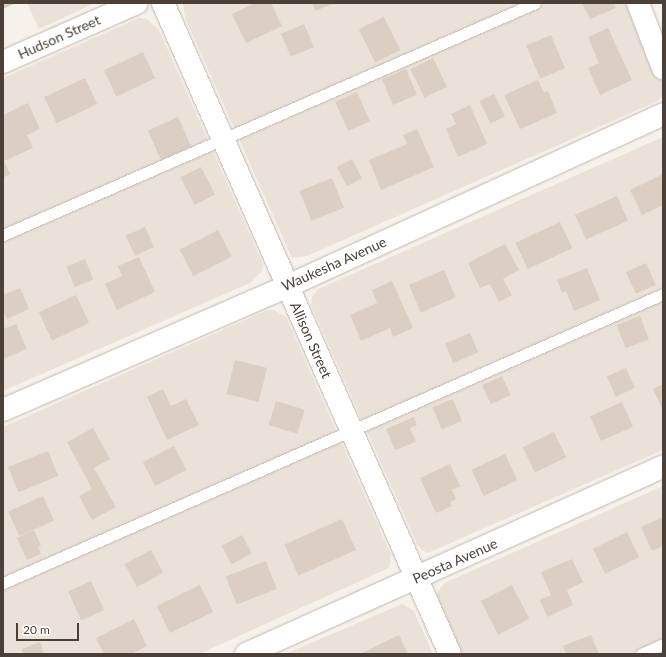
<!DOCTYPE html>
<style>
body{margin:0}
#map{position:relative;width:666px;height:657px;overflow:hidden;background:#f6f1eb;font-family:Lato,sans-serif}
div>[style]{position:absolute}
.residential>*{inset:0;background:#eae2d9}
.building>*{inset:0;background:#dbcec3;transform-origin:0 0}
.roads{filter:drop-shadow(0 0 1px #c2b7ad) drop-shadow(0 0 1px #c2b7ad)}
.lane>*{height:11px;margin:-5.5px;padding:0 5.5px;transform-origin:5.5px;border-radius:5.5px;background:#fff}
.street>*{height:22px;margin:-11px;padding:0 11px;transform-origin:11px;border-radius:11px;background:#fff}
span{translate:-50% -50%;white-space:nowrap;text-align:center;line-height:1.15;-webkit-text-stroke:3.5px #fff;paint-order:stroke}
.street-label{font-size:14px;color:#4b4138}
.frame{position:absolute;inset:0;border:4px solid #4b4138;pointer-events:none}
.scale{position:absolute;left:16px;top:623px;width:63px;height:18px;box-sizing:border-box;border:2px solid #4b4138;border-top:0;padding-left:5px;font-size:12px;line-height:14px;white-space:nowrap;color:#4b4138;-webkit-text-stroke:3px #fff;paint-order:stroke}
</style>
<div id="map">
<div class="residential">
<div style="clip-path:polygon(27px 3px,95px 3px,39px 29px)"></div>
<div style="clip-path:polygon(183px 3px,629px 3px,663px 79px,663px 95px,658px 101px,307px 256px,292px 258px,185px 18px)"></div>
<div style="clip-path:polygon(139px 18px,147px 19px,159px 30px,263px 264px,262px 271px,250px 283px,3px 391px,3px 78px)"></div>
<div style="clip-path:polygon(663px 137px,663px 450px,437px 549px,427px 553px,422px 550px,417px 544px,311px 305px,312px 297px,318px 289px)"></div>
<div style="clip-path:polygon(274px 310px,286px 317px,391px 555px,389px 568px,199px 654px,3px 654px,3px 427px,265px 311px)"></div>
<div style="clip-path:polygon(663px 486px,663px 654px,460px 654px,436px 603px,437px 593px,444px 583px)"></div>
<div style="clip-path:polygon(402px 604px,414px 611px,433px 654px,285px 654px)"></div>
</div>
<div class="building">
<div style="clip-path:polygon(3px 3px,16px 3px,3px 9px)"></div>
<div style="clip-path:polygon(255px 3px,271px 3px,282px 26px,246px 43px,232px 14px)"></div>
<div style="clip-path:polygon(312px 3px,335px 3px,315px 11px)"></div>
<div style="clip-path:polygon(582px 3px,614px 3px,616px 8px,590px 19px)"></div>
<div style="left:384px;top:17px;width:37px;height:28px;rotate:64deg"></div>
<div style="left:304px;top:24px;width:25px;height:25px;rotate:67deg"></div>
<div style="clip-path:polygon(608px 28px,632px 80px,600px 95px,588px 68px,599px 63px,588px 37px)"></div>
<div style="left:551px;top:35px;width:36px;height:27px;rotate:67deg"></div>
<div style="left:143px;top:52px;width:29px;height:43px;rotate:65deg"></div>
<div style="left:433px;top:58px;width:32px;height:25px;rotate:64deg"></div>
<div style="left:406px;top:69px;width:28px;height:26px;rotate:67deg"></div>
<div style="left:85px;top:78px;width:29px;height:45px;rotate:65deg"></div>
<div style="clip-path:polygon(538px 80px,544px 92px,548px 91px,557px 113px,520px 129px,504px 95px)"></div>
<div style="left:357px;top:92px;width:32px;height:24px;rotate:66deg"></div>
<div style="left:494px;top:94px;width:25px;height:16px;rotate:64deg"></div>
<div style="clip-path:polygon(28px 103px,40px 129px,27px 135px,33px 148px,4px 161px,10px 174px,3px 178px,3px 115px)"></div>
<div style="clip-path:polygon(470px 105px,487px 144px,458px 157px,446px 129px,456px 124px,451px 114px)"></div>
<div style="left:178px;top:117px;width:32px;height:33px;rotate:66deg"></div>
<div style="clip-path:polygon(417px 129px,434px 167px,381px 190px,369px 160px,407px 144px,403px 135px)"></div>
<div style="left:352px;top:159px;width:22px;height:17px;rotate:63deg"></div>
<div style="left:201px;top:167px;width:31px;height:23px;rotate:63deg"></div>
<div style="clip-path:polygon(663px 174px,663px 205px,642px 215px,630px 190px)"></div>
<div style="left:332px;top:178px;width:32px;height:35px;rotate:68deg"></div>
<div style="left:617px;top:196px;width:27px;height:46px;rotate:66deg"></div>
<div style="left:560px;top:222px;width:29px;height:49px;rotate:65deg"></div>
<div style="left:145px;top:227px;width:22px;height:21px;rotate:66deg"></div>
<div style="left:218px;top:230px;width:30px;height:43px;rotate:63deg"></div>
<div style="clip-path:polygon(505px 244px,519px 270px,503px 279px,512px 295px,499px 302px,490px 284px,480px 288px,468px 263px)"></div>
<div style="clip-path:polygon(139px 257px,155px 292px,117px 310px,105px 284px,122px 276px,118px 266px)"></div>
<div style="left:85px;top:259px;width:22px;height:20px;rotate:68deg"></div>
<div style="left:646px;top:263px;width:24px;height:22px;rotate:66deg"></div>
<div style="clip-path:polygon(587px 268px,600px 300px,574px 311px,566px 291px,562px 293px,557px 280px)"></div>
<div style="left:444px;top:270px;width:30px;height:38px;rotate:67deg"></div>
<div style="clip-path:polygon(392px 281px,413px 328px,393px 337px,390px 328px,361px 341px,350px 315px,377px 303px,372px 290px)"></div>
<div style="clip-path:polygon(20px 288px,29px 309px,7px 319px,3px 310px,3px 295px)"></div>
<div style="left:76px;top:295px;width:31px;height:41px;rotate:65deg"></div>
<div style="left:640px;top:316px;width:25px;height:25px;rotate:69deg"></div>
<div style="clip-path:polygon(16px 324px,27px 349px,3px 359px,3px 329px)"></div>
<div style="left:470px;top:333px;width:21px;height:27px;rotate:67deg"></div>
<div style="left:235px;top:360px;width:33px;height:35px;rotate:14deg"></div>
<div style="left:626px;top:368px;width:22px;height:21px;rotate:66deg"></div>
<div style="left:502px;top:376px;width:21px;height:22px;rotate:65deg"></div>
<div style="clip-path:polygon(663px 384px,663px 411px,653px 389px)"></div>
<div style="clip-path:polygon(163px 389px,171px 406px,186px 399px,199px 425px,167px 440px,147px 397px)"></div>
<div style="left:453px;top:399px;width:24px;height:22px;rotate:68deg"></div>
<div style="left:276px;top:401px;width:30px;height:25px;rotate:17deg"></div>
<div style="left:622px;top:402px;width:27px;height:35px;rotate:66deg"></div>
<div style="clip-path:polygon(414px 417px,417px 425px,410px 428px,416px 442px,395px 450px,386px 429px)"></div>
<div style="clip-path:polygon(93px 428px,110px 459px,94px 468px,116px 507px,92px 520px,79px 496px,92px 489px,67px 442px)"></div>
<div style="left:554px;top:432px;width:28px;height:35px;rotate:64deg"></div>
<div style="left:174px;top:446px;width:27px;height:35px;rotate:63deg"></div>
<div style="left:48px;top:451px;width:27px;height:43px;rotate:68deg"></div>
<div style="left:505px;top:454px;width:29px;height:37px;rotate:65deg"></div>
<div style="clip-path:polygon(450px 464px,460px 486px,452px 490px,456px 499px,450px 502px,452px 506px,436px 513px,420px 478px)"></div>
<div style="left:43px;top:496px;width:27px;height:38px;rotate:66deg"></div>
<div style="clip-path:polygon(663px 517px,663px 546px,652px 551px,641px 527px)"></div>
<div style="left:342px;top:519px;width:34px;height:63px;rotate:66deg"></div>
<div style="clip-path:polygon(34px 530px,41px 546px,38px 547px,41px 554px,27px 560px,17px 538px)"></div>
<div style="left:627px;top:532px;width:28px;height:38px;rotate:64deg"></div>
<div style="left:242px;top:535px;width:21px;height:23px;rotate:62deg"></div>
<div style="left:151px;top:550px;width:26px;height:30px;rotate:62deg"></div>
<div style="clip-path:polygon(572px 559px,583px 582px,567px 590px,573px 605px,547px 617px,540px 600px,551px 595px,541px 572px)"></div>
<div style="left:266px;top:561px;width:30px;height:43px;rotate:69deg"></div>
<div style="left:91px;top:581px;width:32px;height:25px;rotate:66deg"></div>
<div style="left:200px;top:585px;width:30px;height:48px;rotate:64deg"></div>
<div style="left:512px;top:585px;width:38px;height:35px;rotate:63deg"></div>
<div style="clip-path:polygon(134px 619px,147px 646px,131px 654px,104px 654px,96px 638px)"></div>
<div style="clip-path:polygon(399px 635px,408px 654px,360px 654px)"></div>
<div style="clip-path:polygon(591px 635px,599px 654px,566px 654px,563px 646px)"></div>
<div style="clip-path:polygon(40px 642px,44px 654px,23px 654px,22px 649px)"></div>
</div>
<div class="roads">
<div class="lane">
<div style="left:3px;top:235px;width:580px;rotate:-23.56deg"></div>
<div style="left:3px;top:583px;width:721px;rotate:-23.65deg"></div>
<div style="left:641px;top:654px;width:24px;rotate:-24deg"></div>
</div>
<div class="street">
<div style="left:163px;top:3px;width:711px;rotate:66.21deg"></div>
<div style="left:638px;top:3px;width:70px;rotate:69deg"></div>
<div style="left:3px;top:62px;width:146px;rotate:-23.8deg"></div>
<div style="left:3px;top:410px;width:311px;rotate:-23.5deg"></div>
<div style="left:288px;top:286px;width:413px;rotate:-24.6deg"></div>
<div style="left:246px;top:654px;width:457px;rotate:-24.2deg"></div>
</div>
</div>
<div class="street-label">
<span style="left:59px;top:37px;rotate:-24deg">Hudson Street</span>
<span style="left:334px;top:264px;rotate:-24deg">Waukesha Avenue</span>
<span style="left:311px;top:340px;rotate:66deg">Allison Street</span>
<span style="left:455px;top:561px;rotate:-24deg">Peosta Avenue</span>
</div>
<div class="frame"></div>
<div class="scale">20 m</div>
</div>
